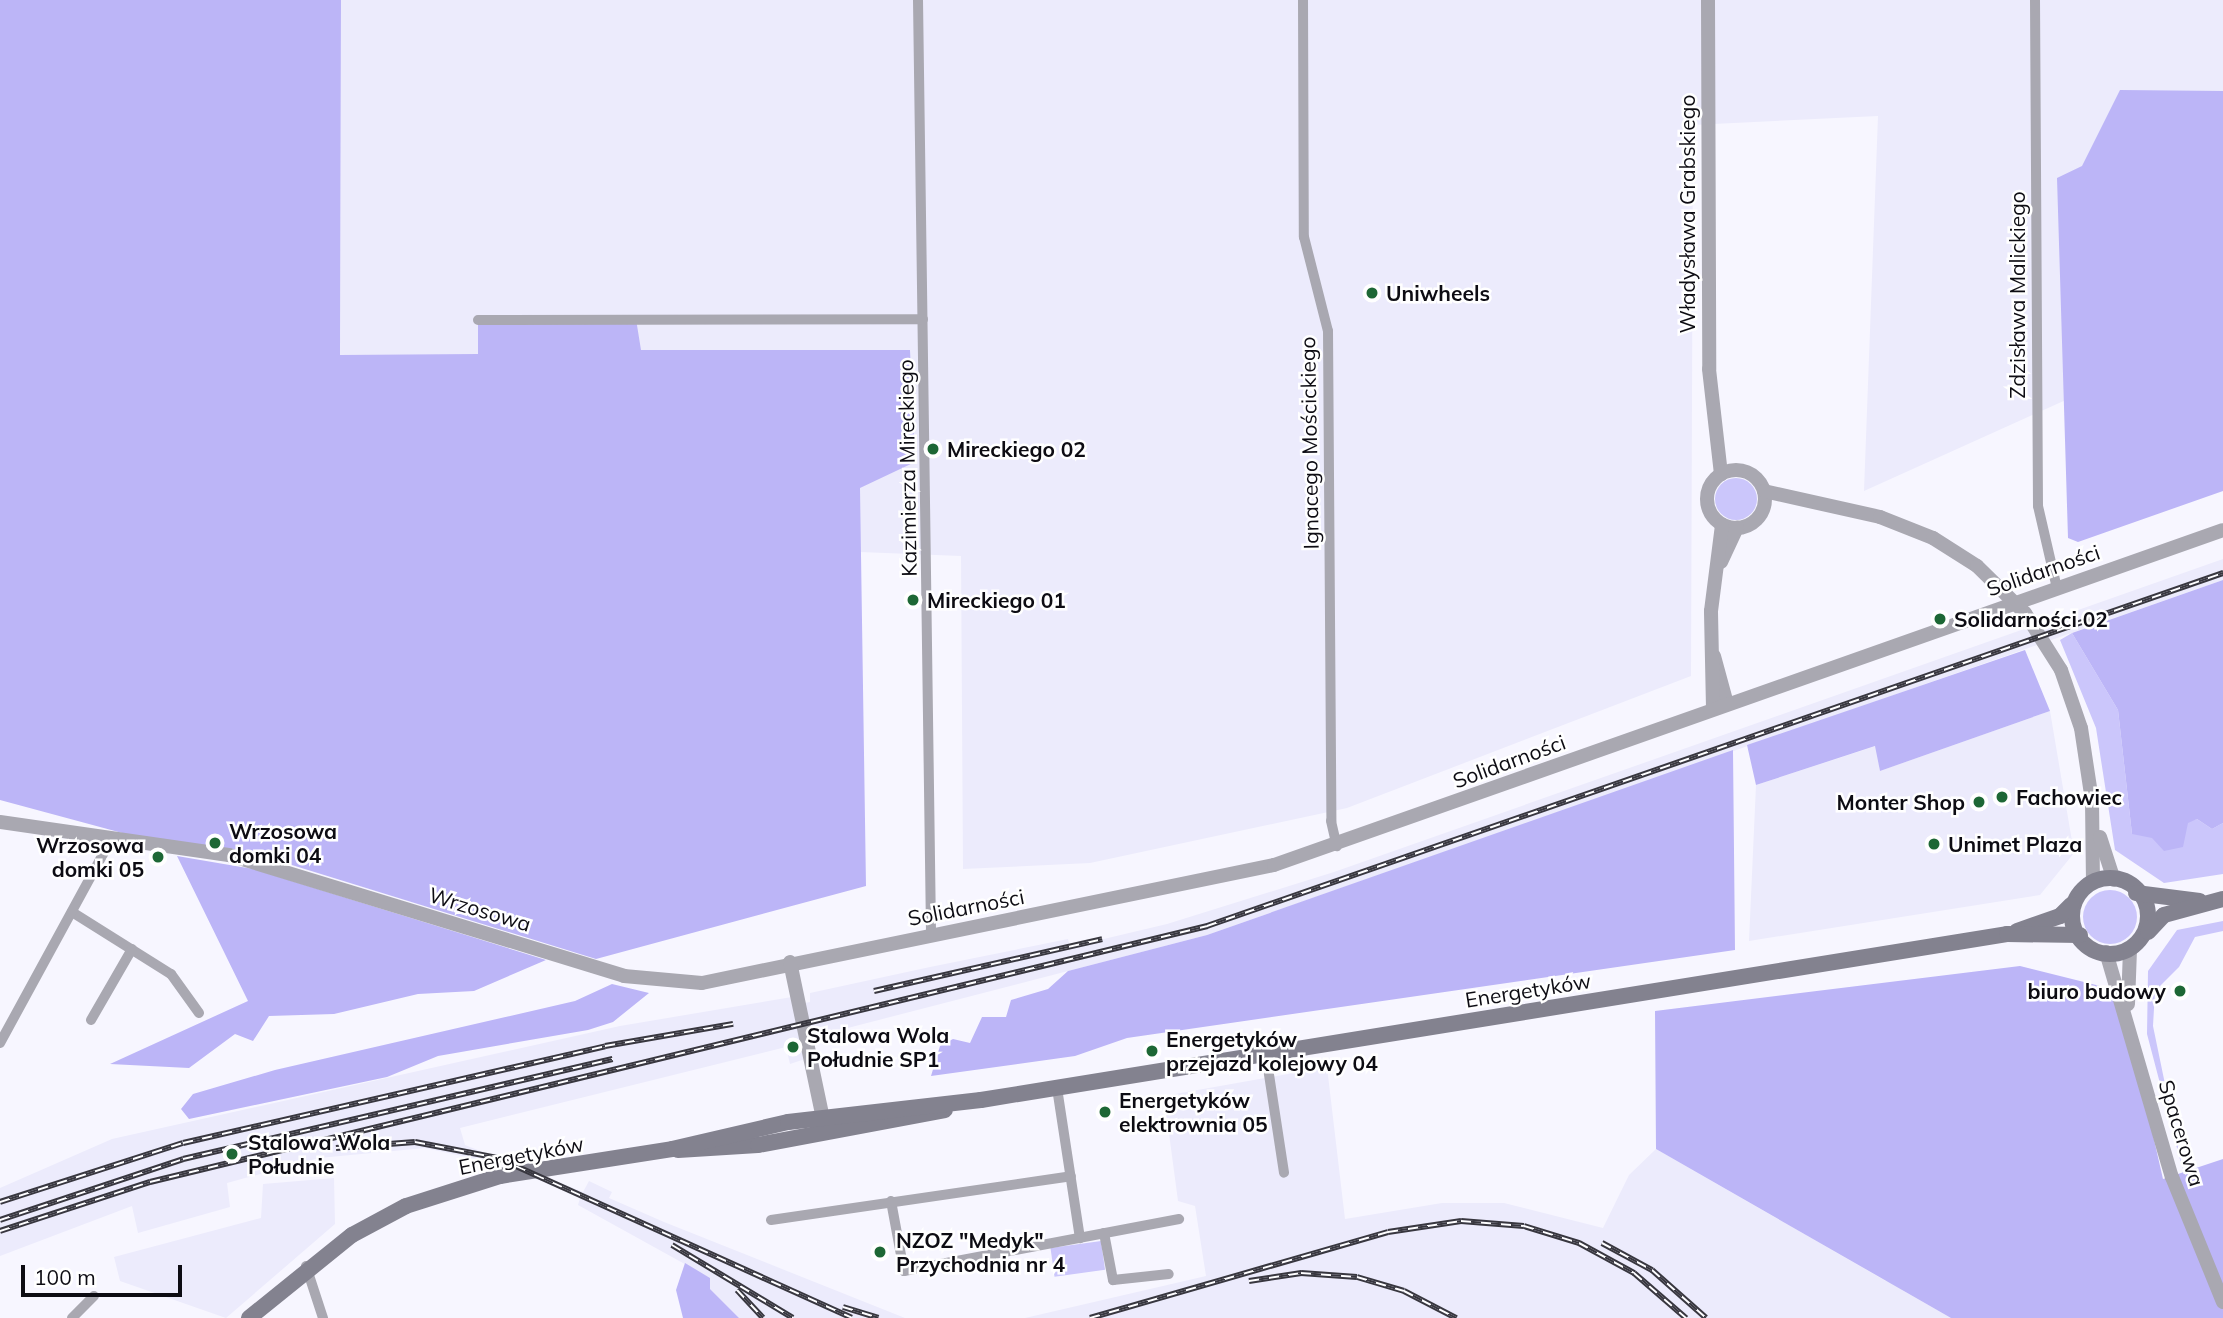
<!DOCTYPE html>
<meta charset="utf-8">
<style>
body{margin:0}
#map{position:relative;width:2223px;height:1318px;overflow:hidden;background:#f7f6ff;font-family:Mulish,sans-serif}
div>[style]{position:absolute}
.built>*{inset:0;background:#ecebfc}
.green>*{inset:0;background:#cbc6fb;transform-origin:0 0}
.round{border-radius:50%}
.forest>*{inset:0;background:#bcb5f7}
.minor>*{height:10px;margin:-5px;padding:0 5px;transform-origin:5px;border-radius:5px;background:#a9a8b1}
.tertiary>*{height:14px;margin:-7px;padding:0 7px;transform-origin:7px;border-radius:7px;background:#a9a8b1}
.tertiary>.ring{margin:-7px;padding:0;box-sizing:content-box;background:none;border:14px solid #a9a8b1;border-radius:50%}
.secondary>*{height:16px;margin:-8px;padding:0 8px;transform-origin:8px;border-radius:8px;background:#83828f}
.secondary>.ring{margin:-8px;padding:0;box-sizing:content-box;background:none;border:16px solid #83828f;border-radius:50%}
.rail>*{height:6px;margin-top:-3px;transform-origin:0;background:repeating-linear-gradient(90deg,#fff 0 10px,#38373f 0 20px);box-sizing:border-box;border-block:2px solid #38373f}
.dots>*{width:19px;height:19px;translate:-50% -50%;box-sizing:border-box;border:4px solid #fff;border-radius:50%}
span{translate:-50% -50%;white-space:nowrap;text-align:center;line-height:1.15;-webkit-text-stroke:5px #fff;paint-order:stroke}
.street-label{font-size:21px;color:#0d0c13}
.poi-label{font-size:21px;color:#0d0c13;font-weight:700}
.left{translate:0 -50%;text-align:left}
.right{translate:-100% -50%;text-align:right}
.scale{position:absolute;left:21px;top:1265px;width:161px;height:32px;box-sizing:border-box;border:4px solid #0d0c13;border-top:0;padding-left:9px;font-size:21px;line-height:24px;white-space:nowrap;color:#0d0c13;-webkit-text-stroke:5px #fff;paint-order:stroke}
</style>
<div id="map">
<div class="built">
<div style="clip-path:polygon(341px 0,2223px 0,2223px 329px,1864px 491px,1878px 116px,1693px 125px,1691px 676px,1347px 808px,1090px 863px,963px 869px,961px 556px,860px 552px,860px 487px,909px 350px,640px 350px,478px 320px,478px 355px,340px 355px)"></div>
<div style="clip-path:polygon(2223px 559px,2223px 580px,1207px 935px,840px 1030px,842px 1041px,823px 1045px,813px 1028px,799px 1033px,805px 1059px,790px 1064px,786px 1047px,460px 1128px,465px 1145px,583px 1192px,589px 1181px,612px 1192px,609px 1198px,664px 1222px,905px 1318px,739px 1318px,710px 1289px,710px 1278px,578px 1205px,580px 1198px,505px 1165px,425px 1148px,319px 1158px,227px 1183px,230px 1207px,138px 1233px,132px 1206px,0 1256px,0 1188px,112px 1139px,620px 1026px,792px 997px,795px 1005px,810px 1002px,810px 993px,930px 967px,1068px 939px,1070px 947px,1167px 924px,1334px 872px)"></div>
<div style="clip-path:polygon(2050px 711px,2074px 853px,2040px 895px,1749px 941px,1756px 785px,1876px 746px,1880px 771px)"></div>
<div style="clip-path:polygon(1327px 1067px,1345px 1219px,1442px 1203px,1504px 1203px,1603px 1228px,1629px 1175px,1656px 1149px,1886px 1281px,1896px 1278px,1902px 1290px,1951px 1318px,1025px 1318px,1206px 1276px,1195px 1206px,1178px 1201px,1164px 1096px)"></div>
<div style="clip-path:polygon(334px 1178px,335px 1224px,226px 1318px,120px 1281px,114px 1257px,261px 1218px,263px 1184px)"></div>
</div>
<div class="green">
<div class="round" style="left:1715px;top:478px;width:42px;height:42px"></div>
<div style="clip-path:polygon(2072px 633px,2118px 710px,2132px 834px,2197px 819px,2212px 829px,2223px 823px,2223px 874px,2164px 883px,2115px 850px,2096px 728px,2060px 640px)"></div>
<div class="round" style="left:2083px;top:890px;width:54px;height:54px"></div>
<div style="clip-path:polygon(2223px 921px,2223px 931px,2195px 937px,2179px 967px,2155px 991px,2153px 1026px,2183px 1171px,2147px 1034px,2148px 971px,2177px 930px)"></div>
<div style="left:1101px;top:1241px;width:29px;height:51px;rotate:82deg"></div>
</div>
<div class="forest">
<div style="clip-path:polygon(0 0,341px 0,340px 355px,478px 354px,478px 320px,636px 319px,641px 350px,910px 350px,915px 462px,860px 488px,866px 886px,596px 959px,266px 857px,126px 834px,0 800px)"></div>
<div style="clip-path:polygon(2120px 90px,2223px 91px,2223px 491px,2078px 542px,2068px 538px,2057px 178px,2082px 166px)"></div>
<div style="clip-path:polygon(2223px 580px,2223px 823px,2212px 829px,2197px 819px,2188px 823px,2183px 847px,2164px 851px,2152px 838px,2132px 834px,2118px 710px,2072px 633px)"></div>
<div style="clip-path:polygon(2025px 650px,2050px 711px,1880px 771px,1875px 746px,1756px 785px,1747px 745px)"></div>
<div style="clip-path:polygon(1733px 750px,1735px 950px,1127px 1038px,1075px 1056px,931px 1076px,940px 1046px,953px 1039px,970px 1043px,982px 1017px,1006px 1017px,1011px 1000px,1048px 989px,1068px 971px,1207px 935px)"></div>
<div style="clip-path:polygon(177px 856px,253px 869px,546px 960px,474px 991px,418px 994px,334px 1014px,269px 1016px,253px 1041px,235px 1034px,189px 1068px,110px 1064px,248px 1001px)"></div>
<div style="clip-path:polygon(2020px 966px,2120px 991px,2163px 1179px,2223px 1159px,2223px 1318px,1951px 1318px,1656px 1149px,1655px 1011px)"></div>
<div style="clip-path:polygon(612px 984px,649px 993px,613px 1022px,588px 1030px,438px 1056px,387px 1077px,189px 1119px,181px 1109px,193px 1094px,275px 1070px,575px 1001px)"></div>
<div style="clip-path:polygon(685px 1263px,710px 1278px,710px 1289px,739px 1318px,683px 1318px,676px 1290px)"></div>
</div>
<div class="minor">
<div style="left:918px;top:0;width:935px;rotate:89.2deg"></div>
<div style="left:1303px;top:0;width:237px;rotate:89.8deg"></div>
<div style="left:1304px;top:237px;width:97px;rotate:75.7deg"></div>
<div style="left:1328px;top:331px;width:490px;rotate:89.6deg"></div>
<div style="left:1331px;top:821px;width:26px;rotate:77deg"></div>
<div style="left:2035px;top:0;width:506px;rotate:89.66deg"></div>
<div style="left:2038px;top:506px;width:84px;rotate:77deg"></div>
<div style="left:478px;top:320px;width:445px;rotate:-0.1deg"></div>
<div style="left:72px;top:912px;width:117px;rotate:32.1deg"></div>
<div style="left:171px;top:974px;width:48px;rotate:54.3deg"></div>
<div style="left:91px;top:1020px;width:82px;rotate:-60deg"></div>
<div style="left:0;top:1043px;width:234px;rotate:-61.4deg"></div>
<div style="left:1266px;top:1055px;width:119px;rotate:81.3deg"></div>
<div style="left:1057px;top:1088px;width:152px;rotate:81.3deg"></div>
<div style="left:891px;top:1201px;width:71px;rotate:79.5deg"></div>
<div style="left:904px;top:1271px;width:280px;rotate:-10.7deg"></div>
<div style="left:771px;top:1220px;width:303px;rotate:-8.3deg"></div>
<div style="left:1104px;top:1233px;width:48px;rotate:79.2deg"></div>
<div style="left:1113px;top:1280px;width:56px;rotate:-6.1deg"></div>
<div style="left:306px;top:1266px;width:55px;rotate:71.9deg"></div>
<div style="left:72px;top:1318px;width:31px;rotate:-45deg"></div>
</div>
<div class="tertiary">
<div style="left:1708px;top:0;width:369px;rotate:89.8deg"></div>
<div style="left:1709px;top:369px;width:106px;rotate:83.5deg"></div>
<div class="ring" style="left:1707px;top:470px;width:44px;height:44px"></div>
<div style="left:1764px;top:491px;width:119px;rotate:12.6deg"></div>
<div style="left:1880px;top:517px;width:57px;rotate:21.6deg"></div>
<div style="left:1933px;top:538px;width:52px;rotate:32.5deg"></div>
<div style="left:1977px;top:566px;width:67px;rotate:44.4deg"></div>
<div style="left:2025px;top:613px;width:67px;rotate:57.7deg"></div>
<div style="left:2061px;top:670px;width:61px;rotate:71deg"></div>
<div style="left:2081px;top:728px;width:74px;rotate:81.4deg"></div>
<div style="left:2092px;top:801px;width:80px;rotate:89.3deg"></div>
<div style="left:1721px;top:562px;width:38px;rotate:-65deg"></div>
<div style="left:1714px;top:656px;width:50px;rotate:74.8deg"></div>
<div style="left:1713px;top:708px;width:97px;rotate:-91.2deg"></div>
<div style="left:1711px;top:611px;width:87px;rotate:-82.7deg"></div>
<div style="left:0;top:822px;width:231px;rotate:8.2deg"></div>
<div style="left:229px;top:855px;width:413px;rotate:17deg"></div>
<div style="left:624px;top:976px;width:78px;rotate:5.1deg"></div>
<div style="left:702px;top:983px;width:584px;rotate:-11.66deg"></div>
<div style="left:1274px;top:865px;width:1006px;rotate:-19.44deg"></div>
<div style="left:2100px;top:837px;width:45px;rotate:72deg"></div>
<div style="left:2106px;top:952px;width:234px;rotate:73.7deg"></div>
<div style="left:2172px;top:1177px;width:135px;rotate:67.8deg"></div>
<div style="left:790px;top:962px;width:159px;rotate:78.1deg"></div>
<div style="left:2128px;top:1004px;width:54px;rotate:-87.9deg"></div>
</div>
<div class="secondary">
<div class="ring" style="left:2072px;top:878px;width:60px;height:60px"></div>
<div style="left:2136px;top:893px;width:64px;rotate:7.2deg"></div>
<div style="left:2017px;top:931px;width:46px;rotate:-19.2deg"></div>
<div style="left:2060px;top:916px;width:16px;rotate:-45deg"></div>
<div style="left:2148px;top:932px;width:23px;rotate:-47deg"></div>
<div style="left:2164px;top:915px;width:61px;rotate:-15.2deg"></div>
<div style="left:678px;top:1150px;width:80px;rotate:-3.6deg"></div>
<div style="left:758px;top:1145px;width:190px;rotate:-10.6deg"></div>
<div style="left:249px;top:1318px;width:132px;rotate:-38.9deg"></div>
<div style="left:352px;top:1235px;width:61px;rotate:-28.2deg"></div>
<div style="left:406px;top:1206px;width:99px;rotate:-17.7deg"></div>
<div style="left:500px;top:1176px;width:174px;rotate:-8.9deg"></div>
<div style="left:672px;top:1149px;width:119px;rotate:-13.1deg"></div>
<div style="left:788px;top:1122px;width:194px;rotate:-6.5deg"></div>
<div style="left:981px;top:1100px;width:1039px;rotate:-9.19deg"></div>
<div style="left:2007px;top:934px;width:73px;rotate:0.8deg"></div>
</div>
<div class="rail">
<div style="left:874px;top:991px;width:234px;rotate:-12.8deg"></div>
<div style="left:336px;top:1148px;width:79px;rotate:-4.3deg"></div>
<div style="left:415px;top:1142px;width:85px;rotate:10.9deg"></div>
<div style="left:498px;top:1158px;width:388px;rotate:24.3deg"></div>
<div style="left:0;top:1202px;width:192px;rotate:-17.9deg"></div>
<div style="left:183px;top:1143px;width:433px;rotate:-12.9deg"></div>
<div style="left:605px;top:1046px;width:130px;rotate:-9.8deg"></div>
<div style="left:0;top:1220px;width:193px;rotate:-18.4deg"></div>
<div style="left:183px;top:1159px;width:441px;rotate:-13.1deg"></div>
<div style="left:0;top:1231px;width:158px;rotate:-18.1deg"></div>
<div style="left:150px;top:1182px;width:1088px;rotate:-13.61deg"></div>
<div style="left:1207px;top:926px;width:1076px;rotate:-19.16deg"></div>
<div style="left:1602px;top:1243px;width:57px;rotate:28.4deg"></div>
<div style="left:1652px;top:1270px;width:72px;rotate:41.6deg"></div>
<div style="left:672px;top:1245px;width:141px;rotate:31.1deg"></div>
<div style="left:1249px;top:1281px;width:53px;rotate:-8.7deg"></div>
<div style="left:1301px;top:1273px;width:56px;rotate:4.1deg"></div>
<div style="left:1357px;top:1277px;width:49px;rotate:16.6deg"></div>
<div style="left:1404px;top:1291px;width:59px;rotate:27.4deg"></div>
<div style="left:737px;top:1290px;width:38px;rotate:47deg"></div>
<div style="left:843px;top:1307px;width:37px;rotate:17deg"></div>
<div style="left:1090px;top:1318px;width:310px;rotate:-16.1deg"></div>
<div style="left:1388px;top:1232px;width:74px;rotate:-8.6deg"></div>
<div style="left:1461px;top:1221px;width:63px;rotate:4.5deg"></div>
<div style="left:1524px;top:1226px;width:58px;rotate:17.2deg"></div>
<div style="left:1579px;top:1243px;width:63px;rotate:28.6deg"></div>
<div style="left:1634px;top:1273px;width:69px;rotate:40.9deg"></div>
</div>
<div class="dots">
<div style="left:1372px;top:293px;background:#1d6735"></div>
<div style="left:933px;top:449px;background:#1d6735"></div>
<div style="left:913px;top:600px;background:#1d6735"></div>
<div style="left:1940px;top:619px;background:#1d6735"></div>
<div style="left:2002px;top:797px;background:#1d6735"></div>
<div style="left:1979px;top:802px;background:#1d6735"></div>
<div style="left:215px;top:843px;background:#1d6735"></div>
<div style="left:1934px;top:844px;background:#1d6735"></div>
<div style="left:158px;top:857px;background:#1d6735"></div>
<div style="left:2180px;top:991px;background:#1d6735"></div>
<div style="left:793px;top:1047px;background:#1d6735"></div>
<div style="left:1152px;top:1051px;background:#1d6735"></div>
<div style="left:1105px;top:1112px;background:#1d6735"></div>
<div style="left:232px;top:1154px;background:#1d6735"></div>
<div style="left:880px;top:1252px;background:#1d6735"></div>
</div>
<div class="street-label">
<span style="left:1687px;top:214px;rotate:-90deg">Władysława Grabskiego</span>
<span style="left:2017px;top:295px;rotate:-90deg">Zdzisława Malickiego</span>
<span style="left:1309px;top:443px;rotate:-91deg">Ignacego Mościckiego</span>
<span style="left:907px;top:468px;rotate:-91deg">Kazimierza Mireckiego</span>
<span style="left:2043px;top:570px;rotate:-19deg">Solidarności</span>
<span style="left:1509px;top:761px;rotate:-20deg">Solidarności</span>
<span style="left:966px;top:907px;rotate:-11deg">Solidarności</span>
<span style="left:480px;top:909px;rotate:17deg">Wrzosowa</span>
<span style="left:1528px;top:990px;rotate:-9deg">Energetyków</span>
<span style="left:2182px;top:1133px;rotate:73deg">Spacerowa</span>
<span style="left:521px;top:1155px;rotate:-11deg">Energetyków</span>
</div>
<div class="poi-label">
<span class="left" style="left:1386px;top:293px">Uniwheels</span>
<span class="left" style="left:947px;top:449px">Mireckiego 02</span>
<span class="left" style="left:927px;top:600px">Mireckiego 01</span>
<span class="left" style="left:1954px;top:619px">Solidarności 02</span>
<span class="left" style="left:2016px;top:797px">Fachowiec</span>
<span class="right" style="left:1965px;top:802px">Monter Shop</span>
<span class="left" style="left:229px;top:843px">Wrzosowa<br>domki 04</span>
<span class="left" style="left:1948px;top:844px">Unimet Plaza</span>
<span class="right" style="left:144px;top:857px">Wrzosowa<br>domki 05</span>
<span class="right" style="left:2166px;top:991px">biuro budowy</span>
<span class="left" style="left:807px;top:1047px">Stalowa Wola<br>Południe SP1</span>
<span class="left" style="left:1166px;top:1051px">Energetyków<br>przejazd kolejowy 04</span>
<span class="left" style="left:1119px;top:1112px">Energetyków<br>elektrownia 05</span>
<span class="left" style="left:248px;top:1154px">Stalowa Wola<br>Południe</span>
<span class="left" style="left:896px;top:1252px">NZOZ "Medyk"<br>Przychodnia nr 4</span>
</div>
<div class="scale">100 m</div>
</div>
